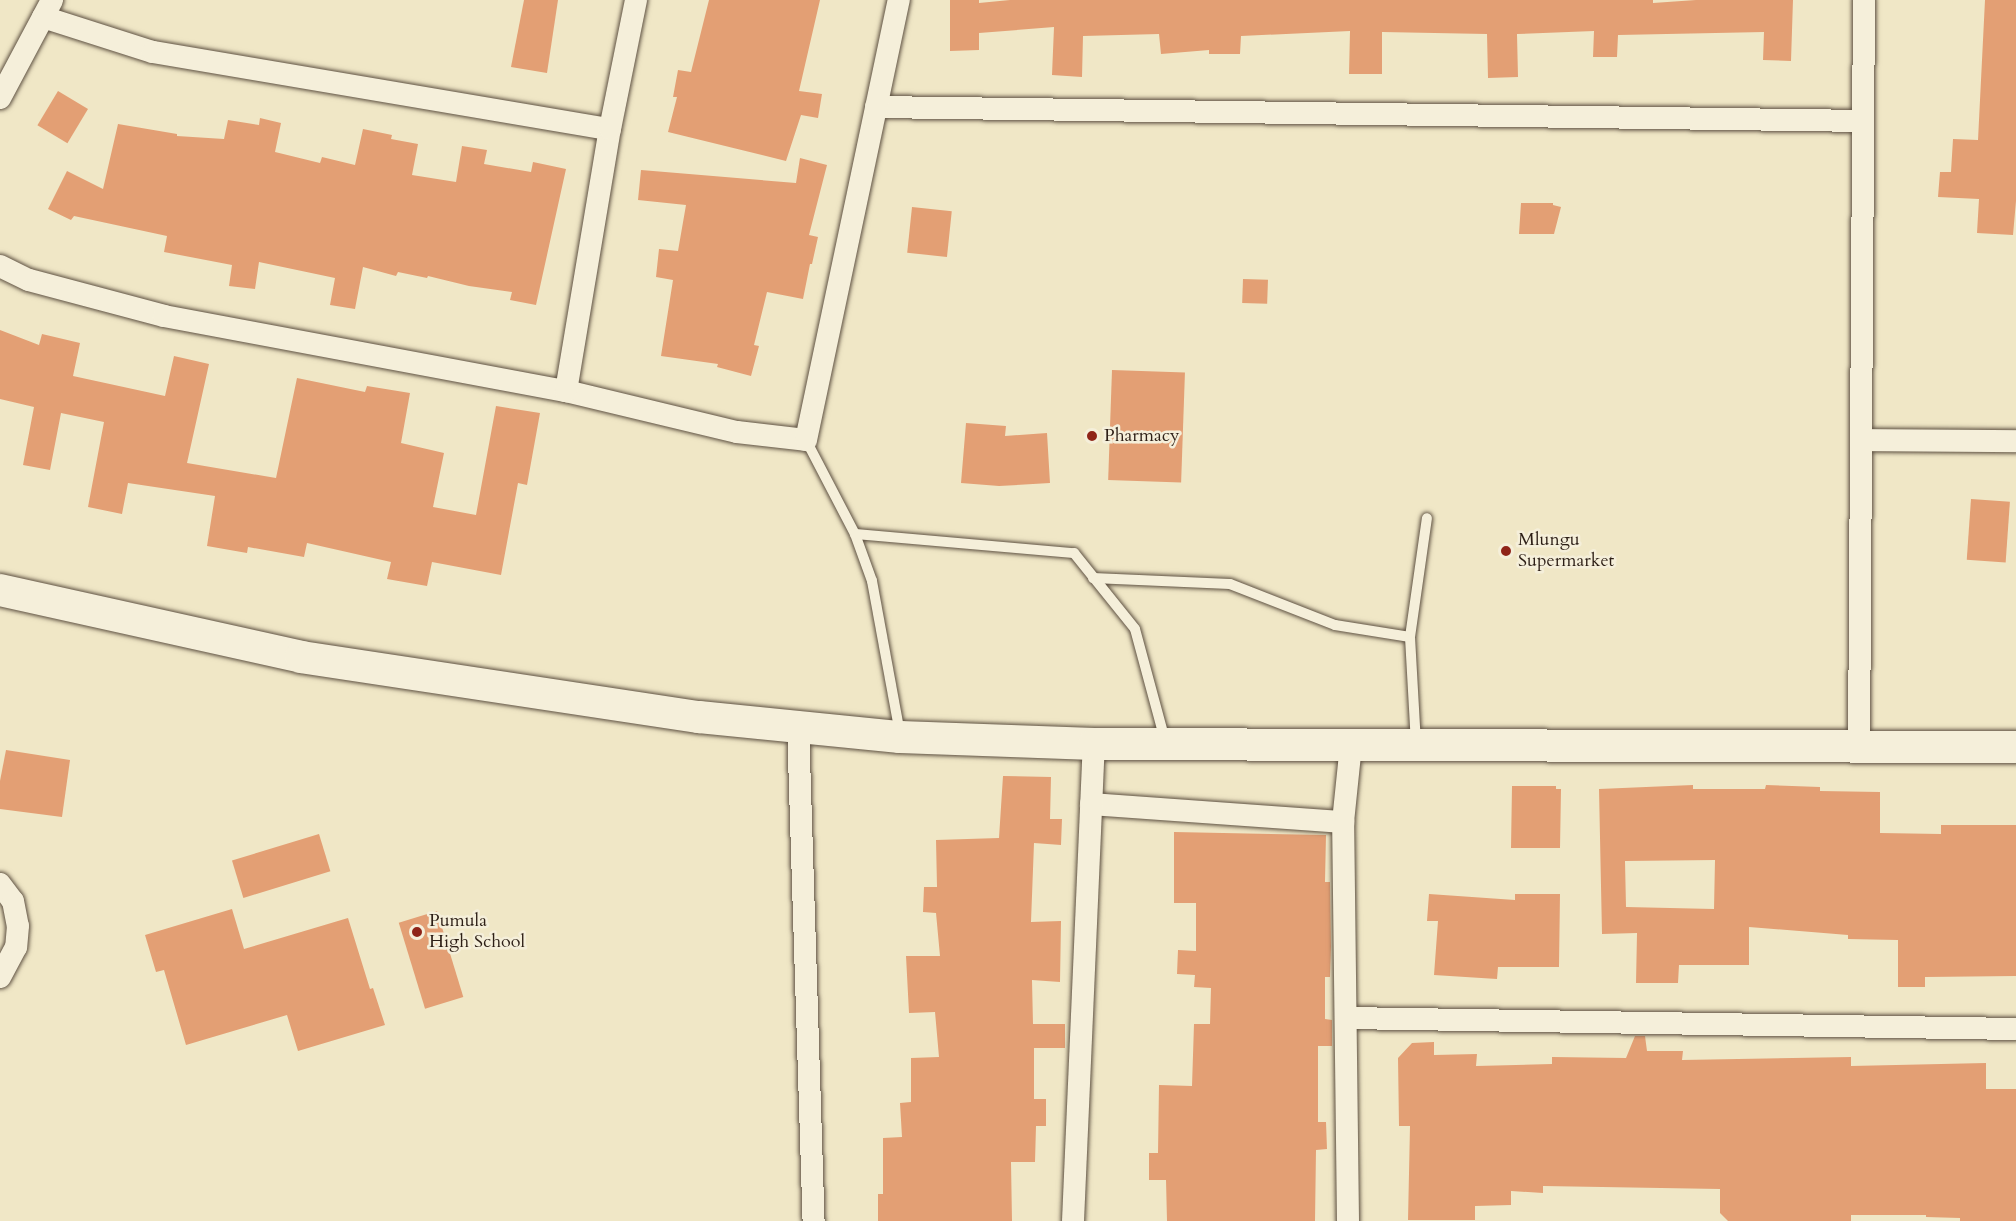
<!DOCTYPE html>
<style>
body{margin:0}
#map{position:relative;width:2016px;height:1221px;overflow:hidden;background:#f0e7c6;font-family:Cardo,serif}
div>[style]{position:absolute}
.building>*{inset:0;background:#e39f74;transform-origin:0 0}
.roads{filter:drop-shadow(0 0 2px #5e5142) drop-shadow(0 0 2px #5e5142)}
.lane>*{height:10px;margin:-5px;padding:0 5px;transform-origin:5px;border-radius:5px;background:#f5efda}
.street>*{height:22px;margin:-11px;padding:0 11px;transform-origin:11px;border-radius:11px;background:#f5efda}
.secondary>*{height:32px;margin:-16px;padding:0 16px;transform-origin:16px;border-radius:16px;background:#f5efda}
.dots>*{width:16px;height:16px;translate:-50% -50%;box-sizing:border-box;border:3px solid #f5efda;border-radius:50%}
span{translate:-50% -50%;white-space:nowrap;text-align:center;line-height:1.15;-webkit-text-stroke:5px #f5efda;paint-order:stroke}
.poi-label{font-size:18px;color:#2d1f16}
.left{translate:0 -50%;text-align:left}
</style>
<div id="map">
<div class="building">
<div style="clip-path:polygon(524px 0,558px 0,547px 73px,511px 67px)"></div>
<div style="clip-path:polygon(709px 0,820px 0,799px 91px,822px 94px,818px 118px,801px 115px,786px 161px,668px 132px,677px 97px,673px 97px,678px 70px,691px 72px)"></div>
<div style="clip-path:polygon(950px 0,979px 0,979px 3px,1010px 0,1653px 0,1653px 3px,1696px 0,1793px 0,1791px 61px,1763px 60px,1764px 32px,1618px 35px,1617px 57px,1593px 57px,1594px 31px,1517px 34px,1518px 77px,1488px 78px,1487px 34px,1382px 32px,1382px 74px,1349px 74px,1350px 31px,1241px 36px,1240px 54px,1209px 54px,1209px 50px,1161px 54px,1159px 34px,1083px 36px,1082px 77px,1052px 75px,1054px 27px,979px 33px,979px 50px,950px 51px)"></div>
<div style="clip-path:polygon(1985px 0,2016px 0,2016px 201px,2013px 235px,1977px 233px,1979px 199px,1938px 197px,1940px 172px,1951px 172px,1953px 139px,1978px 140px)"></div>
<div style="left:58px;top:91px;width:35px;height:40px;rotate:31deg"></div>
<div style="clip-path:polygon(260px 118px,281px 123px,275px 152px,320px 163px,322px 157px,355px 165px,363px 129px,392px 135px,391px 139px,418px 144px,412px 175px,456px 182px,462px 146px,487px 150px,484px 164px,531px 172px,533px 162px,566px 169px,536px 305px,510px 300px,512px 292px,469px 286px,428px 276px,427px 278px,398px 272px,396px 276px,363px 267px,355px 309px,330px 305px,335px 278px,259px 262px,255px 289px,229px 286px,232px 265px,164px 252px,167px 236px,74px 216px,71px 220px,48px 209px,67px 171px,103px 189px,118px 124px,177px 134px,177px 136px,224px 139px,228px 120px,259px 125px)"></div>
<div style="clip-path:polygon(800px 158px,827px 165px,809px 235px,818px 237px,812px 264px,810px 264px,803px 299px,767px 292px,754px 345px,759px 346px,751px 376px,717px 367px,718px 364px,661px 356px,673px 280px,656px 277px,659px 249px,678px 251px,686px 205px,638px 200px,641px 170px,796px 183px)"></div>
<div style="clip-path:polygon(1521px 203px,1553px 203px,1553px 205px,1561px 207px,1554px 234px,1519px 234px)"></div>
<div style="left:912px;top:207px;width:40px;height:46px;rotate:6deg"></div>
<div style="left:1243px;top:279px;width:25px;height:24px;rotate:2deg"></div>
<div style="clip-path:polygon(0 330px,39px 345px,42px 334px,80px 343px,73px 376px,165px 396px,174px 356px,209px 364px,187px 463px,276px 478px,297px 378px,365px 392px,367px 386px,410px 393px,401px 443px,444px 453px,433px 507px,476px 515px,496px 406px,540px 413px,527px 485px,518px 483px,501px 575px,432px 562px,427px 586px,387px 579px,391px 562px,307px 543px,304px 557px,248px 547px,247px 553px,207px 546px,215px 496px,128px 483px,122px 514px,88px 507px,104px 422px,61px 413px,50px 470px,23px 465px,34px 407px,0 399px)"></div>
<div style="left:1112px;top:370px;width:73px;height:110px;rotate:2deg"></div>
<div style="clip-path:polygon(966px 423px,1006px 426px,1005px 436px,1047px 433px,1050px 483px,999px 486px,961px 483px)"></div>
<div style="left:1971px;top:499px;width:39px;height:61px;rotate:4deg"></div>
<div style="clip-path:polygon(6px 750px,70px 760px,62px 817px,0 809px,0 781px)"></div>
<div style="clip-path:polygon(1003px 776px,1051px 777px,1050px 819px,1062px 819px,1061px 845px,1034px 843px,1031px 922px,1061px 921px,1060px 982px,1032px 980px,1033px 1024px,1065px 1024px,1065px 1048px,1034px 1048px,1034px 1099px,1046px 1099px,1046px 1126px,1036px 1126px,1035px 1162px,1011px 1162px,1012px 1221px,878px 1221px,878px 1194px,883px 1194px,883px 1138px,902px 1137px,900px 1103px,911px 1102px,911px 1058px,939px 1057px,935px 1012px,909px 1013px,906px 956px,940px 956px,936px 913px,923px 912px,924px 887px,937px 887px,936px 840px,999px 838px)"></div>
<div style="clip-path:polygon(evenodd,1693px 785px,1693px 789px,1765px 789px,1766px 785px,1820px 787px,1820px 791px,1880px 792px,1880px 833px,1941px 834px,1941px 825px,2016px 825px,2016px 976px,1925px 977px,1925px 987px,1898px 987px,1898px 940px,1848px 939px,1848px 935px,1749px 927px,1749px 965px,1679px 965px,1678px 983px,1636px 983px,1637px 933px,1602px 934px,1599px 789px,1693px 785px,1715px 860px,1714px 909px,1626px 907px,1625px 861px,1715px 860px)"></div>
<div style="clip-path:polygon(1512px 786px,1556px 786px,1556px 789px,1561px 789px,1560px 848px,1511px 848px)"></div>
<div style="clip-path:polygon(1174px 832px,1326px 835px,1325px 882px,1330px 882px,1331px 947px,1330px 977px,1325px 977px,1325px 1019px,1332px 1020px,1332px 1046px,1318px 1046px,1318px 1122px,1326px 1122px,1327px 1149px,1316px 1150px,1315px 1221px,1167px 1221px,1166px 1180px,1149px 1180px,1149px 1153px,1158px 1153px,1159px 1085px,1192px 1086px,1194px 1024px,1210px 1024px,1211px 988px,1194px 987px,1195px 975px,1177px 974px,1178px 950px,1196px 951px,1196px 903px,1174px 903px)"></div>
<div style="left:319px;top:834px;width:39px;height:91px;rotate:73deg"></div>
<div style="clip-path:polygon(1429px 894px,1515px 900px,1515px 894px,1560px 894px,1559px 967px,1498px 967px,1497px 979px,1434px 975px,1438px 921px,1427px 921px)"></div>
<div style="clip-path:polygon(232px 909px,244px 949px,348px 918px,370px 989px,373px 988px,385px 1025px,298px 1051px,287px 1015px,186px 1045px,164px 970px,156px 972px,145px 935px)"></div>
<div style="left:437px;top:911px;width:90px;height:40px;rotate:73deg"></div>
<div style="clip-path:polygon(1635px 1036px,1645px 1036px,1647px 1051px,1683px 1051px,1682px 1060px,1851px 1057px,1851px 1066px,1986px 1063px,1986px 1089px,2016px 1089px,2016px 1221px,1960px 1221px,1960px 1218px,1926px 1217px,1926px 1215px,1851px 1215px,1851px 1221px,1728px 1221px,1720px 1213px,1720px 1189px,1543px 1186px,1543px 1193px,1511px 1191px,1511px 1205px,1475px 1206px,1475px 1220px,1408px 1220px,1410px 1126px,1399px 1126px,1398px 1058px,1412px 1043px,1434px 1042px,1434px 1055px,1477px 1054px,1476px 1066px,1552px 1064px,1552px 1057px,1626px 1058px)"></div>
</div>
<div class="roads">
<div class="lane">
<div style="left:806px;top:440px;width:106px;rotate:62.5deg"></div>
<div style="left:855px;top:534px;width:50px;rotate:70.1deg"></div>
<div style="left:872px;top:581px;width:156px;rotate:79.6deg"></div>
<div style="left:855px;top:534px;width:220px;rotate:5deg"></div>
<div style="left:1074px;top:553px;width:97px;rotate:51.2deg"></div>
<div style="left:1135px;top:629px;width:115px;rotate:74.9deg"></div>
<div style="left:1093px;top:578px;width:137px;rotate:2.5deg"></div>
<div style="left:1230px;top:584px;width:113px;rotate:21.3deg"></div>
<div style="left:1335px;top:625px;width:76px;rotate:9.1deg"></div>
<div style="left:1410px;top:637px;width:106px;rotate:86.8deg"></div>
<div style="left:1410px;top:637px;width:120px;rotate:-81.9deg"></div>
</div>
<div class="street">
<div style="left:43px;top:17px;width:115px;rotate:17.7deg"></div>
<div style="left:153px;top:52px;width:463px;rotate:9.6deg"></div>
<div style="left:0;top:98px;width:111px;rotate:-62deg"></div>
<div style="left:876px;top:107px;width:987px;rotate:0.81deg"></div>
<div style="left:0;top:266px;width:32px;rotate:26deg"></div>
<div style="left:29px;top:280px;width:140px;rotate:14.9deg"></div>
<div style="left:164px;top:316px;width:409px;rotate:10.6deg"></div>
<div style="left:566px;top:391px;width:176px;rotate:13.5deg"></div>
<div style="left:737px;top:432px;width:69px;rotate:6.6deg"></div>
<div style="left:806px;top:440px;width:450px;rotate:-78.1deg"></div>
<div style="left:566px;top:391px;width:266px;rotate:-80.5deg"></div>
<div style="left:610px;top:129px;width:132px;rotate:-78.6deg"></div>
<div style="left:1861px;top:440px;width:155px;rotate:0.4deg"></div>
<div style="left:798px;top:725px;width:496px;rotate:88.2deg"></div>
<div style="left:1859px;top:747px;width:747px;rotate:-89.62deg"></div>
<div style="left:1091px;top:804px;width:253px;rotate:4.1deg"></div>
<div style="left:0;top:884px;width:21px;rotate:53deg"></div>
<div style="left:13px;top:901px;width:25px;rotate:79deg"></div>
<div style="left:18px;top:926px;width:21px;rotate:95deg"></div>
<div style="left:16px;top:947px;width:34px;rotate:118deg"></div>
<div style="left:1346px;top:1018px;width:670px;rotate:0.94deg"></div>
<div style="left:1073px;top:1221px;width:477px;rotate:-87.5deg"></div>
<div style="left:1348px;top:1221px;width:399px;rotate:-90.7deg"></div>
<div style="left:1343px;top:822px;width:78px;rotate:-84.1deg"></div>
</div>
<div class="secondary">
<div style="left:0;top:590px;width:308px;rotate:12.5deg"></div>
<div style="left:301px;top:657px;width:402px;rotate:8.6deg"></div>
<div style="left:699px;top:717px;width:202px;rotate:5.7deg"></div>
<div style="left:900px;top:737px;width:194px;rotate:2.1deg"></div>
<div style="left:1094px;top:744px;width:922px;rotate:0.19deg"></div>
</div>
</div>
<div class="dots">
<div style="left:1092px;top:436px;background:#8f2418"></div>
<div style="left:1506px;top:551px;background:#8f2418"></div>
<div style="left:417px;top:932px;background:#8f2418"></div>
</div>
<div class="poi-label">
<span class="left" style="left:1104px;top:436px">Pharmacy</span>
<span class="left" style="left:1518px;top:551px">Mlungu<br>Supermarket</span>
<span class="left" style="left:429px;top:932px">Pumula<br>High School</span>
</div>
</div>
